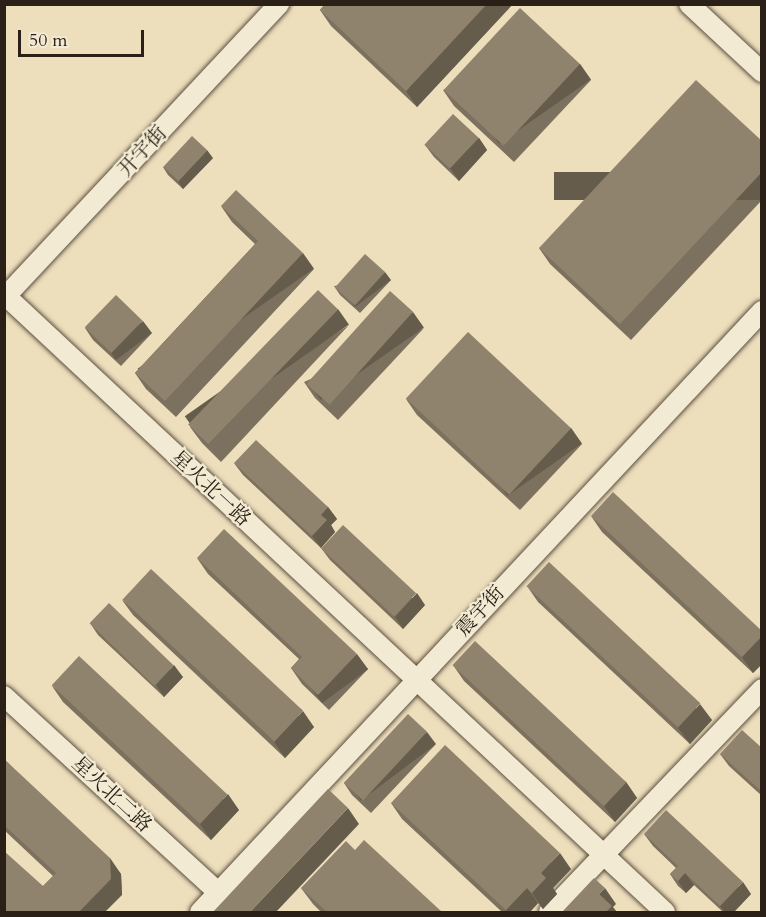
<!DOCTYPE html>
<meta charset="utf-8">
<style>
body{margin:0}
#map{position:relative;width:766px;height:917px;overflow:hidden;background:#eddebc;font-family:Cardo,"Noto Serif SC",serif}
div>[style]{position:absolute}
.roads{filter:drop-shadow(0 0 2px #5c5040) drop-shadow(0 0 2px #5c5040)}
.minor>*{height:20px;margin:-10px;padding:0 10px;transform-origin:10px;border-radius:10px;background:#f3ead3}
.wall>*{inset:0;background:#7c715e}
.shaded-wall>*{inset:0;background:#655c4c;transform-origin:0 0}
.building>*{inset:0;background:#90836d;transform-origin:0 0}
span{translate:-50% -50%;white-space:nowrap;text-align:center;line-height:1.15;-webkit-text-stroke:4.5px #f3ead3;paint-order:stroke}
.street-label{font-size:20px;color:#2b2017}
.frame{position:absolute;inset:0;border:6px solid #2b2017;pointer-events:none}
.scale{position:absolute;left:18px;top:30px;width:126px;height:27px;box-sizing:border-box;border:3px solid #2b2017;border-top:0;padding-left:8px;font-size:18px;line-height:21px;white-space:nowrap;color:#2b2017;-webkit-text-stroke:4px #f3ead3;paint-order:stroke}
</style>
<div id="map">
<div class="roads">
<div class="minor">
<div style="left:689px;top:4px;width:100px;rotate:43deg"></div>
<div style="left:6px;top:296px;width:902px;rotate:43.07deg"></div>
<div style="left:4px;top:298px;width:403px;rotate:-46.9deg"></div>
<div style="left:4px;top:696px;width:292px;rotate:42.5deg"></div>
<div style="left:200px;top:912px;width:823px;rotate:-46.92deg"></div>
<div style="left:549px;top:912px;width:308px;rotate:-46.3deg"></div>
</div>
</div>
<div class="wall">
<div style="clip-path:polygon(325px 4px,513px 4px,417px 107px,331px 26px,320px 10px)"></div>
<div style="clip-path:polygon(580px 64px,591px 80px,514px 162px,454px 106px,443px 90px)"></div>
<div style="clip-path:polygon(479px 138px,487px 150px,459px 181px,434px 157px,425px 145px)"></div>
<div style="clip-path:polygon(762px 141px,762px 200px,631px 340px,550px 264px,539px 248px)"></div>
<div style="clip-path:polygon(213px 158px,183px 189px,168px 175px,163px 167px)"></div>
<div style="clip-path:polygon(221px 206px,314px 269px,176px 417px,146px 389px,135px 373px,255px 244px,232px 222px)"></div>
<div style="clip-path:polygon(391px 280px,360px 313px,340px 295px,334px 286px)"></div>
<div style="clip-path:polygon(349px 325px,221px 462px,202px 443px,190px 427px)"></div>
<div style="clip-path:polygon(85px 328px,152px 333px,121px 366px,93px 340px)"></div>
<div style="clip-path:polygon(424px 328px,338px 420px,315px 398px,304px 382px)"></div>
<div style="clip-path:polygon(406px 399px,571px 428px,582px 444px,520px 510px,417px 415px)"></div>
<div style="clip-path:polygon(234px 463px,328px 507px,337px 519px,331px 525px,335px 532px,321px 548px,243px 475px)"></div>
<div style="clip-path:polygon(591px 516px,762px 631px,762px 664px,753px 673px,602px 532px)"></div>
<div style="clip-path:polygon(321px 548px,425px 605px,403px 629px,330px 560px)"></div>
<div style="clip-path:polygon(197px 558px,368px 669px,329px 710px,302px 684px,291px 668px,299px 659px,208px 574px)"></div>
<div style="clip-path:polygon(527px 586px,712px 720px,690px 744px,538px 602px)"></div>
<div style="clip-path:polygon(122px 600px,314px 727px,285px 758px,133px 615px)"></div>
<div style="clip-path:polygon(90px 623px,183px 677px,164px 697px,98px 635px)"></div>
<div style="clip-path:polygon(453px 665px,626px 782px,637px 798px,615px 822px,464px 681px)"></div>
<div style="clip-path:polygon(52px 686px,239px 810px,211px 840px,63px 702px)"></div>
<div style="clip-path:polygon(436px 744px,371px 813px,352px 795px,344px 783px)"></div>
<div style="clip-path:polygon(762px 748px,762px 796px,729px 766px,720px 754px)"></div>
<div style="clip-path:polygon(4px 759px,121px 874px,122px 895px,43px 886px,53px 876px,4px 830px)"></div>
<div style="clip-path:polygon(391px 803px,571px 869px,553px 888px,557px 894px,543px 909px,538px 903px,530px 912px,502px 912px,402px 819px)"></div>
<div style="clip-path:polygon(644px 834px,751px 894px,734px 912px,723px 912px,694px 885px,686px 893px,678px 886px,670px 874px,676px 868px,653px 846px)"></div>
<div style="clip-path:polygon(355px 850px,442px 912px,321px 912px,313px 904px,301px 888px)"></div>
</div>
<div class="shaded-wall">
<div style="clip-path:polygon(487px 4px,513px 4px,417px 107px,406px 91px)"></div>
<div style="left:580px;top:64px;width:19px;height:112px;rotate:55deg"></div>
<div style="clip-path:polygon(479px 138px,487px 150px,459px 181px,450px 168px)"></div>
<div style="clip-path:polygon(207px 150px,213px 158px,183px 189px,178px 181px)"></div>
<div style="left:762px;top:172px;width:28px;height:208px;rotate:90deg"></div>
<div style="left:303px;top:253px;width:19px;height:202px;rotate:55deg"></div>
<div style="left:385px;top:272px;width:10px;height:45px;rotate:53deg"></div>
<div style="left:338px;top:309px;width:19px;height:187px;rotate:55deg"></div>
<div style="left:413px;top:312px;width:19px;height:126px;rotate:55deg"></div>
<div style="left:143px;top:321px;width:15px;height:45px;rotate:53deg"></div>
<div style="left:571px;top:428px;width:19px;height:91px;rotate:55deg"></div>
<div style="clip-path:polygon(328px 507px,337px 519px,331px 525px,335px 532px,321px 548px,312px 536px,321px 515px)"></div>
<div style="clip-path:polygon(417px 593px,425px 605px,403px 629px,395px 617px)"></div>
<div style="clip-path:polygon(762px 636px,762px 664px,753px 673px,742px 657px)"></div>
<div style="left:357px;top:654px;width:19px;height:57px;rotate:54deg"></div>
<div style="clip-path:polygon(174px 665px,183px 677px,164px 697px,156px 685px)"></div>
<div style="clip-path:polygon(700px 704px,712px 720px,690px 744px,678px 728px)"></div>
<div style="clip-path:polygon(303px 711px,314px 727px,285px 758px,274px 742px)"></div>
<div style="left:427px;top:732px;width:15px;height:94px;rotate:53deg"></div>
<div style="clip-path:polygon(626px 782px,637px 798px,615px 822px,604px 806px)"></div>
<div style="clip-path:polygon(228px 794px,239px 810px,211px 840px,200px 824px)"></div>
<div style="clip-path:polygon(348px 808px,359px 824px,276px 912px,250px 912px)"></div>
<div style="clip-path:polygon(560px 853px,571px 869px,553px 888px,557px 894px,543px 909px,532px 893px,541px 873px)"></div>
<div style="clip-path:polygon(110px 858px,121px 874px,122px 895px,105px 912px,79px 912px)"></div>
<div style="clip-path:polygon(685px 873px,694px 885px,686px 893px,678px 881px)"></div>
<div style="clip-path:polygon(743px 882px,751px 894px,734px 912px,725px 912px,720px 906px)"></div>
<div style="clip-path:polygon(527px 888px,538px 903px,530px 912px,508px 912px,506px 910px)"></div>
<div style="clip-path:polygon(605px 888px,616px 904px,613px 907px,617px 912px,606px 912px,599px 894px)"></div>
</div>
<div class="building">
<div style="clip-path:polygon(325px 4px,487px 4px,406px 91px,320px 10px)"></div>
<div style="left:520px;top:8px;width:82px;height:112px;rotate:43deg"></div>
<div style="clip-path:polygon(696px 80px,762px 141px,762px 172px,620px 324px,539px 248px)"></div>
<div style="left:453px;top:114px;width:35px;height:42px;rotate:43deg"></div>
<div style="left:192px;top:136px;width:21px;height:42px;rotate:43deg"></div>
<div style="clip-path:polygon(236px 190px,303px 253px,165px 401px,135px 373px,258px 241px,221px 206px)"></div>
<div style="left:365px;top:254px;width:27px;height:45px;rotate:42deg"></div>
<div style="left:318px;top:290px;width:28px;height:187px;rotate:44deg"></div>
<div style="left:390px;top:291px;width:31px;height:125px;rotate:42deg"></div>
<div style="left:116px;top:295px;width:37px;height:45px;rotate:44deg"></div>
<div style="left:468px;top:332px;width:141px;height:91px;rotate:43deg"></div>
<div style="clip-path:polygon(256px 440px,328px 507px,321px 515px,327px 520px,312px 536px,234px 463px)"></div>
<div style="clip-path:polygon(613px 492px,762px 631px,762px 636px,742px 657px,591px 516px)"></div>
<div style="left:343px;top:525px;width:100px;height:32px;rotate:43deg"></div>
<div style="clip-path:polygon(224px 529px,357px 654px,318px 695px,291px 668px,302px 657px,197px 558px)"></div>
<div style="left:549px;top:562px;width:207px;height:33px;rotate:43deg"></div>
<div style="left:151px;top:569px;width:208px;height:42px;rotate:43deg"></div>
<div style="left:109px;top:603px;width:90px;height:28px;rotate:44deg"></div>
<div style="left:475px;top:641px;width:207px;height:33px;rotate:43deg"></div>
<div style="left:79px;top:656px;width:203px;height:40px;rotate:43deg"></div>
<div style="left:408px;top:714px;width:26px;height:94px;rotate:43deg"></div>
<div style="clip-path:polygon(742px 730px,762px 748px,762px 792px,720px 754px)"></div>
<div style="clip-path:polygon(445px 745px,560px 853px,541px 873px,546px 878px,532px 893px,527px 888px,506px 910px,391px 803px)"></div>
<div style="clip-path:polygon(4px 759px,110px 858px,111px 879px,79px 912px,4px 912px,4px 851px,43px 886px,56px 873px,4px 825px)"></div>
<div style="clip-path:polygon(328px 789px,348px 808px,250px 912px,213px 912px)"></div>
<div style="clip-path:polygon(666px 810px,743px 882px,720px 906px,685px 873px,678px 881px,670px 874px,678px 866px,644px 834px)"></div>
<div style="clip-path:polygon(364px 840px,442px 912px,327px 912px,301px 888px,346px 841px,355px 850px)"></div>
<div style="clip-path:polygon(594px 878px,605px 888px,599px 894px,612px 906px,606px 912px,562px 912px)"></div>
</div>
<div class="street-label">
<span style="left:142px;top:151px;rotate:-47deg">开宇街</span>
<span style="left:211px;top:488px;rotate:43deg">星火北一路</span>
<span style="left:480px;top:611px;rotate:-47deg">震宇街</span>
<span style="left:112px;top:794px;rotate:43deg">星火北二路</span>
</div>
<div class="frame"></div>
<div class="scale">50 m</div>
</div>
